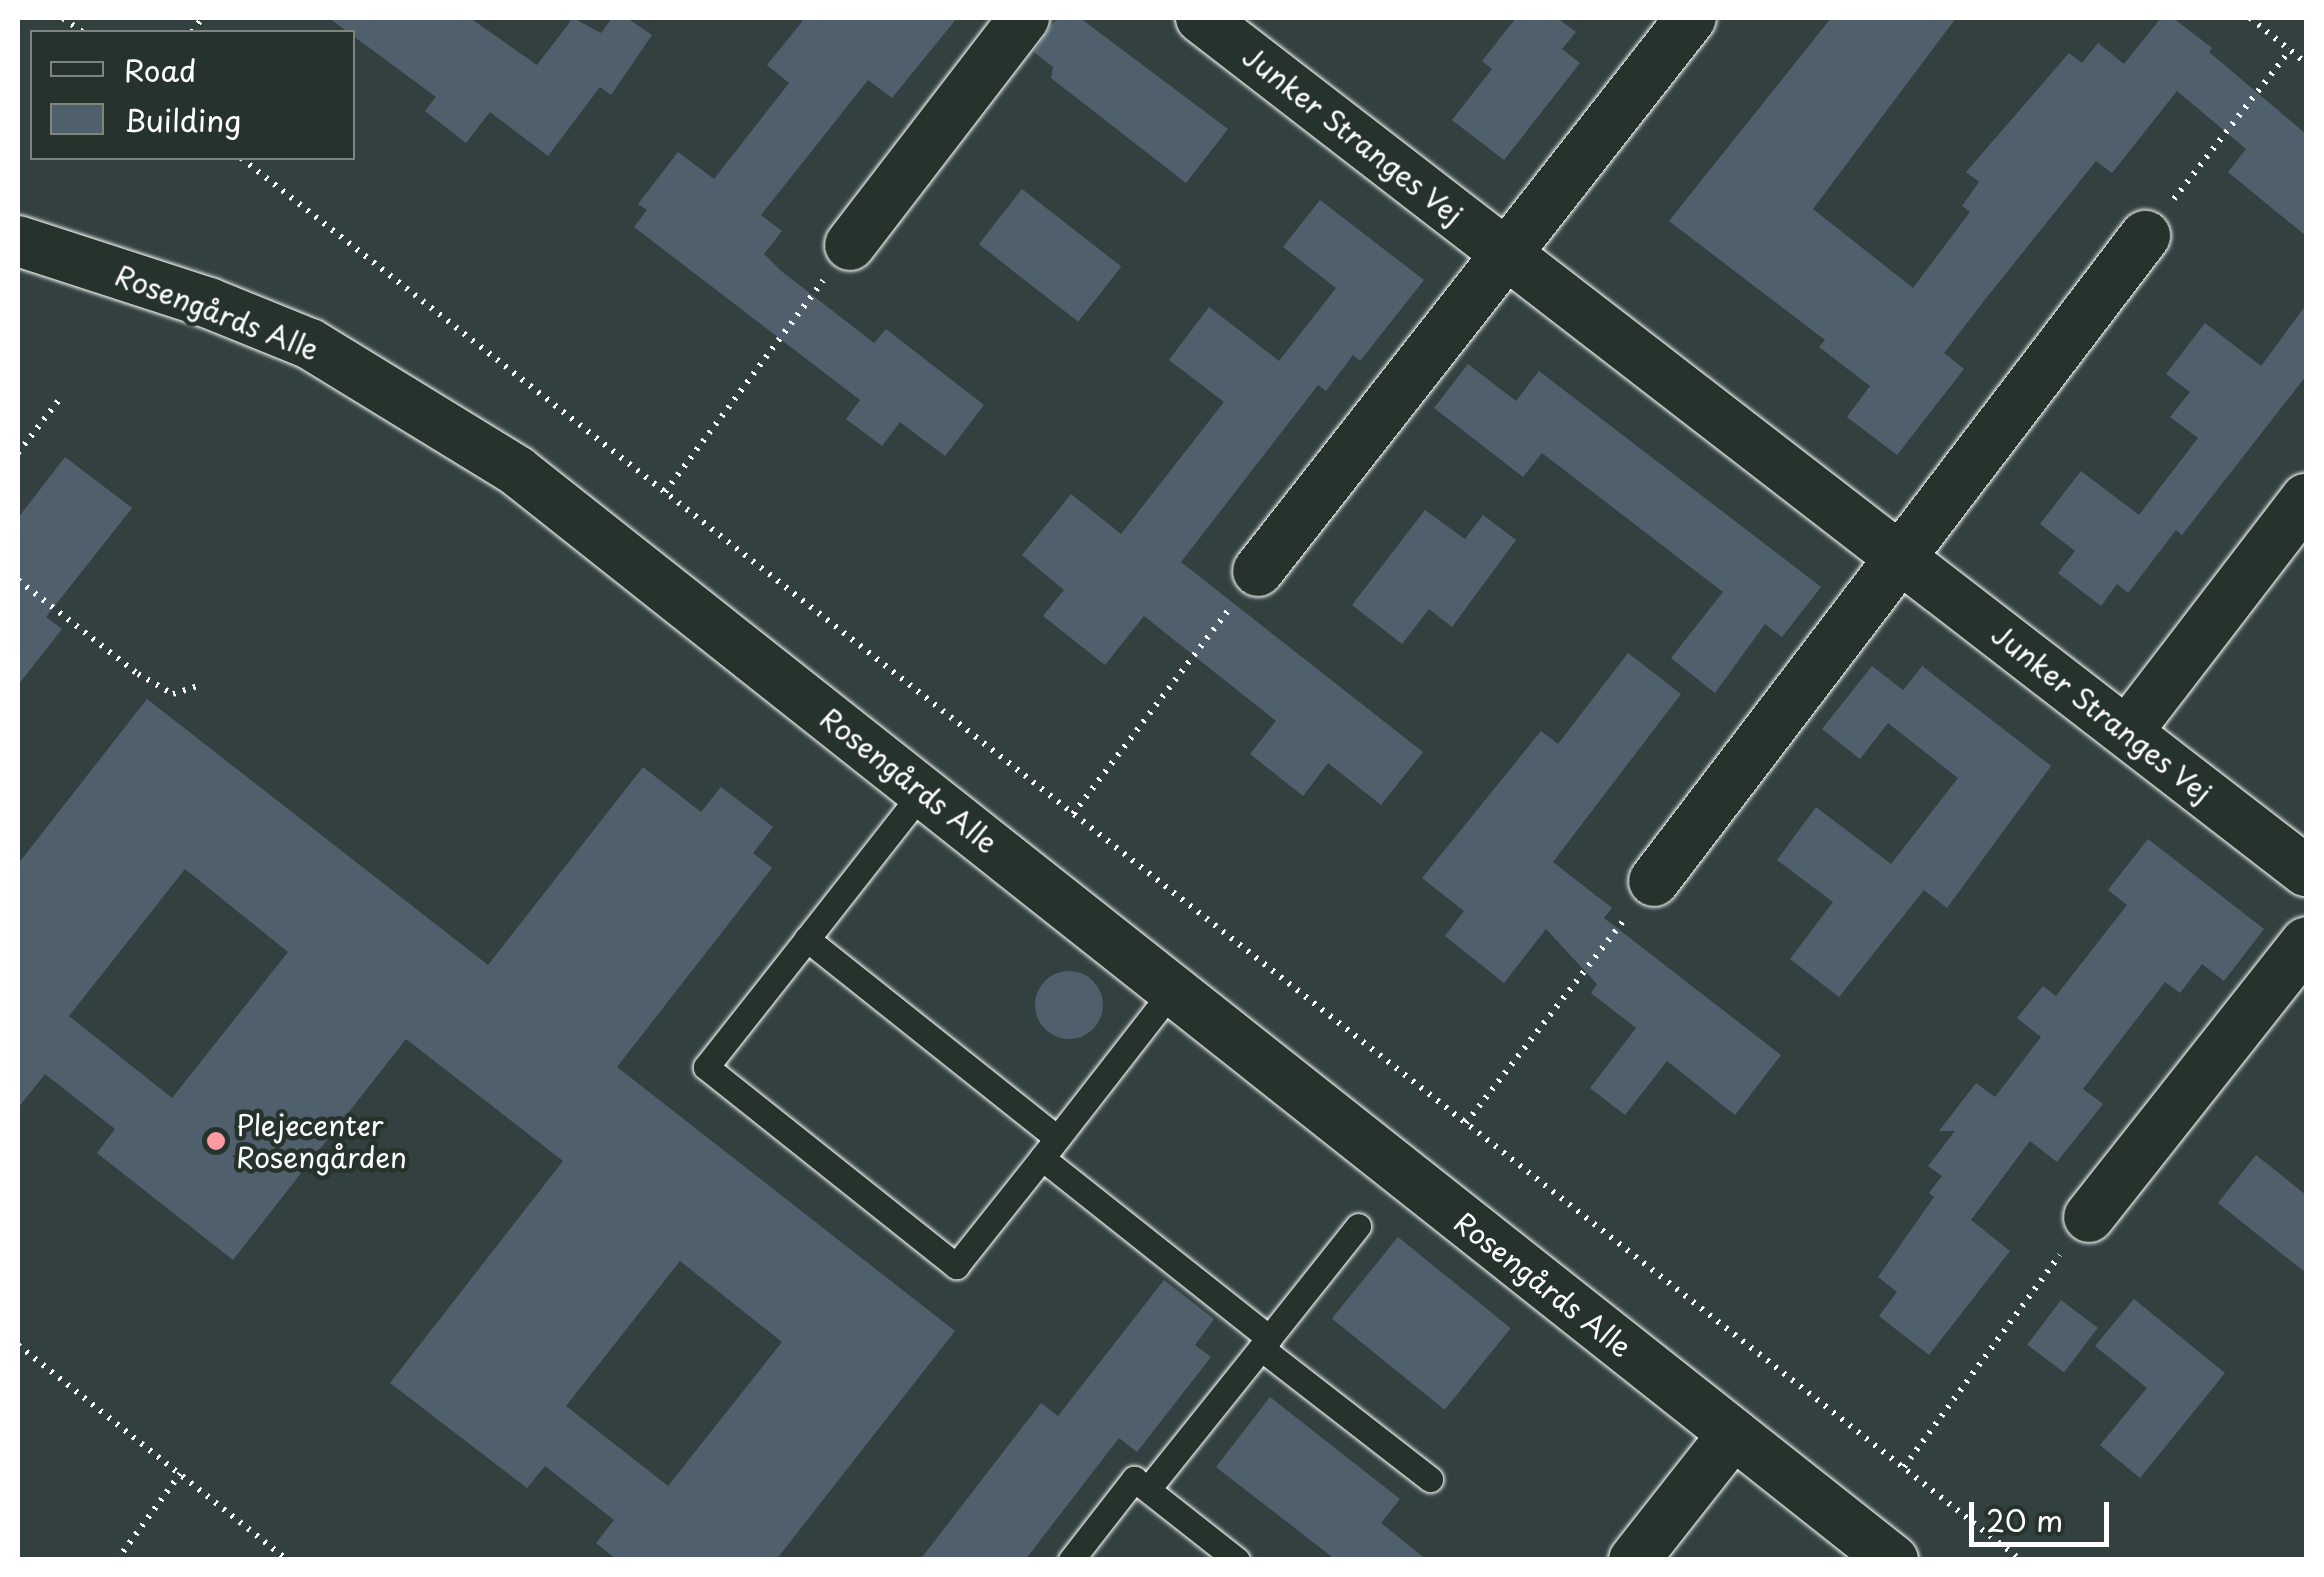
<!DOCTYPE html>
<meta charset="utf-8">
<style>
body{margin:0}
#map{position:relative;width:2324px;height:1577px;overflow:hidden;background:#324040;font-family:"Playpen Sans",sans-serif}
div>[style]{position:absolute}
.building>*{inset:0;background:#4f606c;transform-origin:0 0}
.round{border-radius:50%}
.path>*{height:6px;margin-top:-3px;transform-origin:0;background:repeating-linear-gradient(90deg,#fff 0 2.5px,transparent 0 10.5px)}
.roads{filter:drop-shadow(0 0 2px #fff) drop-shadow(0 0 2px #fff)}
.service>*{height:25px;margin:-12.5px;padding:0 12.5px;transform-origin:12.5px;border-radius:12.5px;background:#26332d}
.minor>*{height:50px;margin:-25px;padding:0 25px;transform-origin:25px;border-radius:25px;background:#26332d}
.dots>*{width:28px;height:28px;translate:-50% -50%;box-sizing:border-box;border:5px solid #26332d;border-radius:50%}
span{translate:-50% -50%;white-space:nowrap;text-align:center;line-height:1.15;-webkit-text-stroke:9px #26332d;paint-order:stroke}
.street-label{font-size:28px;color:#fff}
.poi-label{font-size:28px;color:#fff}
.left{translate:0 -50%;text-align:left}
.frame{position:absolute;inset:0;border:20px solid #fff;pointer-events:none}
.legend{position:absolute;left:30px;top:30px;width:325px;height:130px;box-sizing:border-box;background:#26332d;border:2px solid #7d8581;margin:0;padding:12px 18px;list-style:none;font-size:30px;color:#fff}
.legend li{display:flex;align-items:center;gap:20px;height:50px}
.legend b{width:50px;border:2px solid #7d8581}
.scale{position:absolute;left:1969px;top:1502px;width:140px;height:45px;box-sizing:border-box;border:5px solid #fff;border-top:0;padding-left:12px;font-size:30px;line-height:35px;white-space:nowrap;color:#fff;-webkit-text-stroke:8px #26332d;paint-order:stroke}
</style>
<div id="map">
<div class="building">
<div style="clip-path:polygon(329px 18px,470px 18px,537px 65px,573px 18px,601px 33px,612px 18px,627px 18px,652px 35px,611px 95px,600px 87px,548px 156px,490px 112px,466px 143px,425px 111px,436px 97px)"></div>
<div style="clip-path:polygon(805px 18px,957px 18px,892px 98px,868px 80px,761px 215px,782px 231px,764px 254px,780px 270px,874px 343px,886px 329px,984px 405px,945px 456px,900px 422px,882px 446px,846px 419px,860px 400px,634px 227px,647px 210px,638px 204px,678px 152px,714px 179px,789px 83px,767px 65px)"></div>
<div style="clip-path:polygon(1057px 18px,1080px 18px,1228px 129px,1186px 183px,1051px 78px,1053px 67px,1034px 52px)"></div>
<div style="clip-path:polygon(1516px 18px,1557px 18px,1576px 32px,1562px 49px,1580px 63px,1504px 160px,1452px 120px,1492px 69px,1482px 61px)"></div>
<div style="clip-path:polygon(1831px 18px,1956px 18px,1813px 209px,1913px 288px,1970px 212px,1962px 206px,1979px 182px,1966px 172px,2069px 53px,2082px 63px,2098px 43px,2124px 64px,2161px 18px,2173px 18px,2212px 48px,2209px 52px,2306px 134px,2306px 236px,2228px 172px,2246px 149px,2177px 91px,2112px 173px,2096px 161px,1987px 297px,1944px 353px,1964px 369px,1897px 455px,1847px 417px,1870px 386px,1819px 347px,1825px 340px,1669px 221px)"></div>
<div style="left:1022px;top:189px;width:126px;height:70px;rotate:38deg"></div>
<div style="clip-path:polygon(1320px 200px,1424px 280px,1360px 361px,1353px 355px,1326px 391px,1318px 385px,1181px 562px,1423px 752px,1381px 805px,1328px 763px,1303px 796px,1250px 754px,1276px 721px,1144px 616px,1105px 665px,1043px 616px,1064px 590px,1022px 555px,1071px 494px,1121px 534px,1224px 402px,1169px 360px,1209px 307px,1279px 361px,1336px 288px,1283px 247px)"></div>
<div style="clip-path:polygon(2306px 305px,2306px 376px,2182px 535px,2176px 530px,2128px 593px,2117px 584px,2101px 606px,2058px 573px,2075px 551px,2040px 524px,2081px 471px,2139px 515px,2198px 438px,2170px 417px,2190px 392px,2166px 374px,2205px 323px,2261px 366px)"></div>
<div style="clip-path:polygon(1468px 364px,1516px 401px,1539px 371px,1821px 587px,1782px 637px,1765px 624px,1715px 693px,1671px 658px,1723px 592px,1542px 453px,1523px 477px,1434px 408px)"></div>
<div style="clip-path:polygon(65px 457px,132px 508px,46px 617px,62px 629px,18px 685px,18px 518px)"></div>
<div style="clip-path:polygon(1425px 510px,1465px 539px,1483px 515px,1516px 540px,1452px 627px,1429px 609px,1402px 644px,1352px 605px)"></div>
<div style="clip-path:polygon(1628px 653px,1681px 694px,1553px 862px,1612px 908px,1604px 918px,1781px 1055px,1735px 1115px,1667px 1061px,1625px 1115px,1590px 1088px,1636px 1028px,1591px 993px,1597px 984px,1546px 929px,1504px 983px,1445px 936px,1464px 911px,1422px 878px,1541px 731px,1558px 744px)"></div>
<div style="clip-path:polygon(1872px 666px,1903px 690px,1922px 666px,2051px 766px,1947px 908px,1924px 890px,1839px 997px,1790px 959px,1833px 902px,1777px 860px,1816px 807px,1891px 864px,1958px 778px,1888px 723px,1860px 759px,1822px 729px)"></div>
<div style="clip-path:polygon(evenodd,147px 699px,488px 965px,643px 767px,701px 812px,721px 787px,773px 827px,753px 853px,772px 868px,617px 1067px,955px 1331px,776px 1560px,617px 1560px,596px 1543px,614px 1520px,545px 1466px,527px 1488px,390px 1383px,563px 1161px,406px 1039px,233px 1260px,97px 1153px,115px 1129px,45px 1074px,18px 1108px,18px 864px,147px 699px,185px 869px,288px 952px,172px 1098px,69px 1016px,185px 869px,147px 699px,680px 1261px,782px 1342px,668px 1486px,566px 1406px,680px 1261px)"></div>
<div style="clip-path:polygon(2148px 839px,2264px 929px,2224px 981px,2202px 964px,2180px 993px,2165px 982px,2083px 1089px,2103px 1104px,2057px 1162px,2030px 1141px,1971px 1220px,2010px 1251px,1929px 1355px,1879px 1316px,1897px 1292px,1878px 1277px,1934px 1197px,1929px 1193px,1942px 1176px,1928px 1166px,1955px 1131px,1939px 1131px,1976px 1083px,1995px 1097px,2041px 1037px,2017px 1018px,2043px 986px,2056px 996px,2127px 905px,2108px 890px)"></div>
<div class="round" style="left:1035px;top:971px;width:68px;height:68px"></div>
<div style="clip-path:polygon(2256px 1155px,2306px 1195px,2306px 1273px,2218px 1203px)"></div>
<div style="left:1398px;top:1237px;width:145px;height:105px;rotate:39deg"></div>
<div style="clip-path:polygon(1164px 1280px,1214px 1319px,1195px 1345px,1211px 1357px,1137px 1452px,1119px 1438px,1025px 1560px,920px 1560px,1041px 1403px,1058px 1416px)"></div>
<div style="clip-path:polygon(2134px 1299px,2225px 1373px,2140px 1478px,2100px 1445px,2147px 1388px,2095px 1346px)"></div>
<div style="left:2061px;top:1300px;width:46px;height:56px;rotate:37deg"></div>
<div style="clip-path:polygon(1270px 1397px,1400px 1499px,1381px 1523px,1427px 1560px,1336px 1560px,1216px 1467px)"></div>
</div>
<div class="path">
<div style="left:63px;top:18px;width:24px;rotate:36deg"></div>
<div style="left:2250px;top:18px;width:72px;rotate:38.8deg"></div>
<div style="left:192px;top:32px;width:17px;rotate:-54deg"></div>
<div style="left:241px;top:158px;width:2266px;rotate:38.23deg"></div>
<div style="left:2174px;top:199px;width:189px;rotate:-52.1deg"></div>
<div style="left:18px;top:453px;width:66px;rotate:-52.4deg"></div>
<div style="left:665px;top:492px;width:264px;rotate:-53.2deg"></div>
<div style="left:18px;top:580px;width:152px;rotate:38.1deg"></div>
<div style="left:138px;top:674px;width:40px;rotate:29.7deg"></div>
<div style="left:173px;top:694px;width:29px;rotate:-18deg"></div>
<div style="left:1073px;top:814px;width:259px;rotate:-52.7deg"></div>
<div style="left:1466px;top:1123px;width:259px;rotate:-52.1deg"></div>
<div style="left:18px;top:1345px;width:344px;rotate:38.6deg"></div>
<div style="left:1904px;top:1467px;width:263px;rotate:-53.7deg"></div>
<div style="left:117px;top:1560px;width:107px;rotate:-53.8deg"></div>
</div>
<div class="roads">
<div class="service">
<div style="left:807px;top:939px;width:188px;rotate:-51.9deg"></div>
<div style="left:1057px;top:1138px;width:320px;rotate:-141.5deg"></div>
<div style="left:807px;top:939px;width:163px;rotate:128.3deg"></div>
<div style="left:706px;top:1067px;width:320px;rotate:38.5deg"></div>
<div style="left:956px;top:1266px;width:138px;rotate:-51.5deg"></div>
<div style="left:1042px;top:1158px;width:213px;rotate:-52.1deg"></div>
<div style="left:1042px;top:1158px;width:290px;rotate:38.4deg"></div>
<div style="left:1269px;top:1338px;width:143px;rotate:-51.5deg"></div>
<div style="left:1261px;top:1348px;width:214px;rotate:37.8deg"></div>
<div style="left:1148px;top:1489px;width:193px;rotate:-51.3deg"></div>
<div style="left:1071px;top:1560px;width:103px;rotate:-52.1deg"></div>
<div style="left:1134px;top:1479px;width:131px;rotate:38.2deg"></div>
</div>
<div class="minor">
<div style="left:1201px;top:18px;width:1396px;rotate:37.67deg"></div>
<div style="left:18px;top:241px;width:201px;rotate:18deg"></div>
<div style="left:209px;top:303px;width:109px;rotate:22.1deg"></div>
<div style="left:310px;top:344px;width:243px;rotate:31.5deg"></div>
<div style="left:517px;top:471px;width:1755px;rotate:38.36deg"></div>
<div style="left:850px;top:245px;width:286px;rotate:-52.5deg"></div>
<div style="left:1258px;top:571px;width:702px;rotate:-51.94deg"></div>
<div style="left:2127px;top:732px;width:294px;rotate:-52.5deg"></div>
<div style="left:1654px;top:881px;width:811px;rotate:-52.72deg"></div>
<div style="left:2089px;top:1217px;width:350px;rotate:-51.7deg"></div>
<div style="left:1634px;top:1560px;width:160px;rotate:-51.8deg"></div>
</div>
</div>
<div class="dots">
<div style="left:216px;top:1141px;background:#ff9aa2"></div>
</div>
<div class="street-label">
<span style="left:1353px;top:135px;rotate:38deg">Junker Stranges Vej</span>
<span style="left:217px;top:312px;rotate:21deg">Rosengårds Alle</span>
<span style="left:2102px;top:713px;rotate:38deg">Junker Stranges Vej</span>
<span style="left:909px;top:780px;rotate:38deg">Rosengårds Alle</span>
<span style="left:1543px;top:1284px;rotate:38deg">Rosengårds Alle</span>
</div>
<div class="poi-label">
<span class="left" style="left:236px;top:1141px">Plejecenter<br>Rosengården</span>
</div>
<div class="frame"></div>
<ul class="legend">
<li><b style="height:12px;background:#26332d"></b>Road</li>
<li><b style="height:28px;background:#4f606c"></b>Building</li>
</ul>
<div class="scale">20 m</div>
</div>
